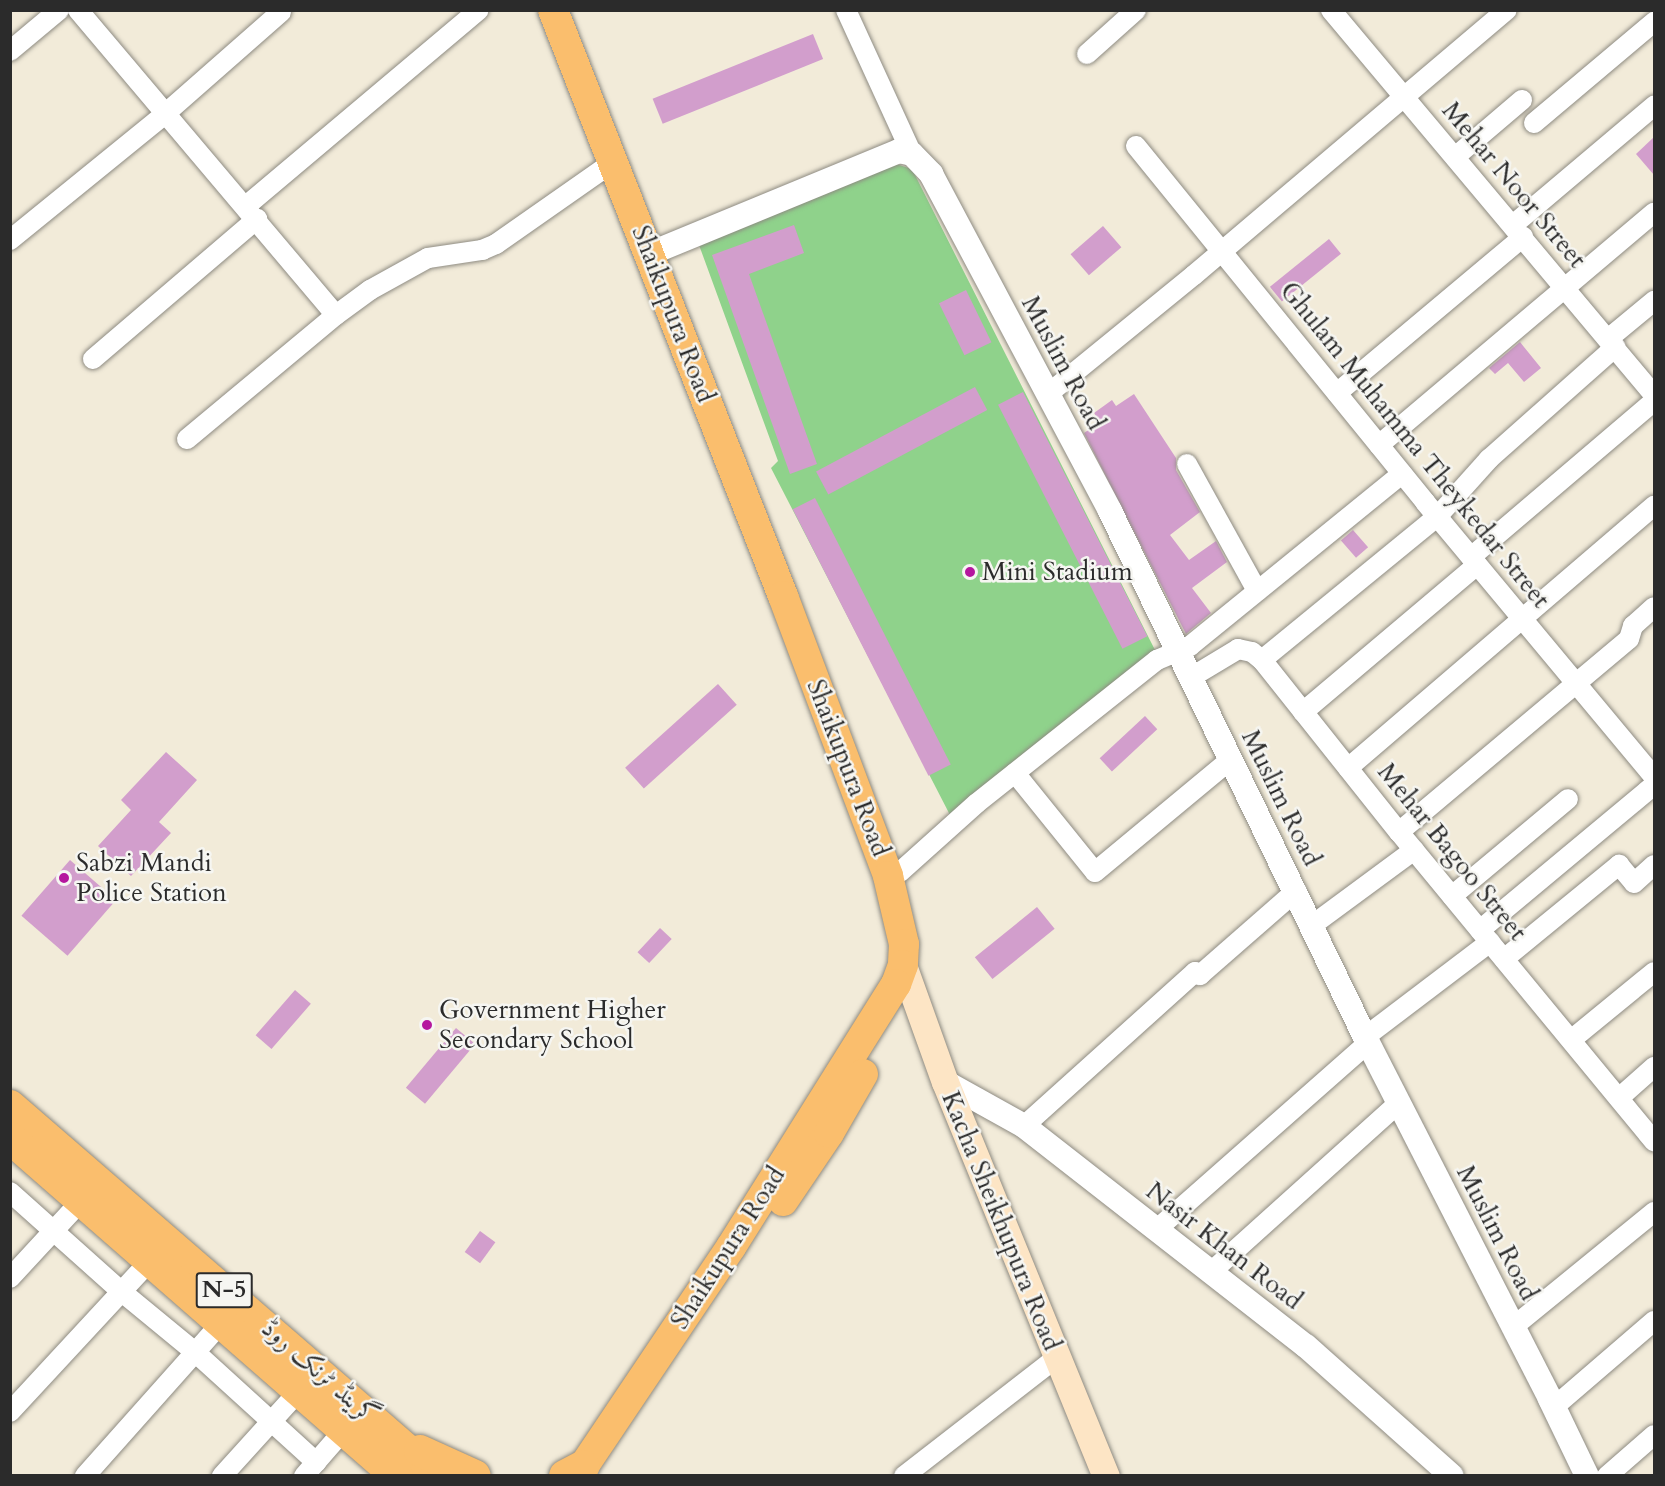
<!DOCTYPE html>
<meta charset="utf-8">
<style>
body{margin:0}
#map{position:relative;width:1665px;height:1486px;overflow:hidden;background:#f2ebd9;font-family:Cardo,Amiri,serif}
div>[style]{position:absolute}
.green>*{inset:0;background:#8fd28b}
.building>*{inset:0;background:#d29ecc;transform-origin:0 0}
.roads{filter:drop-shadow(0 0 2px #8e8b82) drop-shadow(0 0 2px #8e8b82)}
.minor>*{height:20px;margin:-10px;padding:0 10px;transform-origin:10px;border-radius:10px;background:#fff}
.tertiary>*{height:24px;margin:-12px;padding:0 12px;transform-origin:12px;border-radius:12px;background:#fff}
.secondary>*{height:27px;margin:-13.5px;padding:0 13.5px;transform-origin:13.5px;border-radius:13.5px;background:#fde5c5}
.primary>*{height:30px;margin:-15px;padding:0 15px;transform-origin:15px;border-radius:15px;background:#fabe6d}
.trunk>*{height:32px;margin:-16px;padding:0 16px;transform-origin:16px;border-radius:16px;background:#fabe6d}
.dots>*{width:16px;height:16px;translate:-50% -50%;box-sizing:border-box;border:3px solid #f6f6f2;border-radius:50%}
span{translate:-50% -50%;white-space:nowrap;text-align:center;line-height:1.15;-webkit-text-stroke:5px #f6f6f2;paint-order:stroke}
.shield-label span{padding:2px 4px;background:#f6f6f2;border:2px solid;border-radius:4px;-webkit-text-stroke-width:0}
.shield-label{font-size:24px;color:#2b2b2b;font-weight:700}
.street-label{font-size:26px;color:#2b2b2b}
.poi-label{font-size:26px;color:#2b2b2b}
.left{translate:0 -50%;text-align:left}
.frame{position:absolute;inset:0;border:12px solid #2b2b2b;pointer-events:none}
</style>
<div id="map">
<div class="green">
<div style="clip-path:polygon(896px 164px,912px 169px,1156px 652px,950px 815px,771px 468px,778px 461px,699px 245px)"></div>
</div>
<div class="building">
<div style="left:813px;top:34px;width:27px;height:173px;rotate:68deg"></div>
<div style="clip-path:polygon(1654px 137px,1654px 175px,1636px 154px)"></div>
<div style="clip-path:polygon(794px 225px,804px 253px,749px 274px,817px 464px,790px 474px,712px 255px)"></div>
<div style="left:1103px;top:226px;width:28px;height:43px;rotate:49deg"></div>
<div style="left:1329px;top:239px;width:19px;height:76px;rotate:51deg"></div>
<div style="left:966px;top:290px;width:58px;height:30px;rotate:64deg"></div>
<div style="clip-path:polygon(1520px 342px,1541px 368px,1524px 382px,1508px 363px,1495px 374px,1489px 368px)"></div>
<div style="left:975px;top:387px;width:26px;height:180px;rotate:62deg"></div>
<div style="left:1023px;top:392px;width:274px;height:28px;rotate:63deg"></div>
<div style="clip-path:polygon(1134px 394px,1176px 458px,1176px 470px,1200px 512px,1170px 535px,1189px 560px,1216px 541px,1227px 562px,1192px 588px,1211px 613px,1186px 634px,1084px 433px,1100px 422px,1094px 413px,1112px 400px,1116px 406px)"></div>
<div style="left:815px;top:498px;width:299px;height:25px;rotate:63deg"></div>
<div style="left:1353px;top:530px;width:23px;height:16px;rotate:49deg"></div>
<div style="left:718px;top:684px;width:28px;height:125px;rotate:48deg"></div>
<div style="left:1145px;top:716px;width:18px;height:62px;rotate:47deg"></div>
<div style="clip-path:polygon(166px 752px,197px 780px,159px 822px,171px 833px,131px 876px,98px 846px,131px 810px,121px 800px)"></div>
<div style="left:70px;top:860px;width:61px;height:74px;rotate:41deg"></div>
<div style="left:1037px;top:907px;width:28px;height:80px;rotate:51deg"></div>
<div style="left:660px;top:928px;width:16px;height:33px;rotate:43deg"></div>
<div style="left:295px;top:990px;width:21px;height:60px;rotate:41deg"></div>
<div style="left:456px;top:1028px;width:25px;height:78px;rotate:40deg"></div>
<div style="left:480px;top:1231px;width:19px;height:26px;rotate:36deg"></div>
</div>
<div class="roads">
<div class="minor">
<div style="left:78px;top:10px;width:399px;rotate:49.8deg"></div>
<div style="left:846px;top:10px;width:158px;rotate:65.4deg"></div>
<div style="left:1331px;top:10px;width:503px;rotate:50deg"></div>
<div style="left:10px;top:51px;width:64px;rotate:-39.9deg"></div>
<div style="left:1087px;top:54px;width:66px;rotate:-41.9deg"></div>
<div style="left:1534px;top:123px;width:157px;rotate:-40.1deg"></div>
<div style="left:1136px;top:146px;width:459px;rotate:50.9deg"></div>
<div style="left:1425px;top:502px;width:358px;rotate:50.2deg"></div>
<div style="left:1455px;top:157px;width:88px;rotate:-40.4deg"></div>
<div style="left:246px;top:206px;width:304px;rotate:-40.1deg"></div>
<div style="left:1513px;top:225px;width:185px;rotate:-40.2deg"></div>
<div style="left:10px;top:240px;width:201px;rotate:-39.1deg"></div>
<div style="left:166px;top:113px;width:153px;rotate:-41.3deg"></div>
<div style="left:1608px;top:339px;width:60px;rotate:-39.6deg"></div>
<div style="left:93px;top:359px;width:216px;rotate:-40.5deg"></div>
<div style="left:1337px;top:393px;width:243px;rotate:-40deg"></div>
<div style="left:1048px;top:394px;width:188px;rotate:-39.2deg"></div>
<div style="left:1194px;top:275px;width:410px;rotate:-40.3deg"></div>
<div style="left:187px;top:439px;width:194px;rotate:-39.8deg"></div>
<div style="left:336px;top:315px;width:42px;rotate:-36.3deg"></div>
<div style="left:370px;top:290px;width:66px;rotate:-28.9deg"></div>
<div style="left:428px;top:258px;width:55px;rotate:-8.4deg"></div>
<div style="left:482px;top:250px;width:15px;rotate:-23deg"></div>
<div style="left:496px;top:244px;width:143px;rotate:-35deg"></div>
<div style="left:1379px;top:445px;width:360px;rotate:-40.2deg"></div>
<div style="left:1187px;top:464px;width:145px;rotate:61.1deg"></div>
<div style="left:1471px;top:557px;width:240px;rotate:-40.4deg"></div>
<div style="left:1262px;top:660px;width:226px;rotate:-39.3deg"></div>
<div style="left:1437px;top:517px;width:78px;rotate:-48.1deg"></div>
<div style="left:1489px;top:459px;width:169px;rotate:-41.6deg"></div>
<div style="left:1190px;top:678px;width:56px;rotate:-31.1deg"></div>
<div style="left:1238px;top:649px;width:14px;rotate:12deg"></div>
<div style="left:1252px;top:652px;width:13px;rotate:39deg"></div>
<div style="left:1262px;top:660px;width:220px;rotate:51.5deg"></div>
<div style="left:1399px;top:832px;width:401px;rotate:50.5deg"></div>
<div style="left:1303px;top:712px;width:228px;rotate:-40.2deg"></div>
<div style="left:1348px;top:768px;width:403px;rotate:-40.6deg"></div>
<div style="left:1015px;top:773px;width:127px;rotate:51.1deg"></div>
<div style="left:1095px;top:872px;width:175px;rotate:-39.7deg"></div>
<div style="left:1399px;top:832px;width:300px;rotate:-40deg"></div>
<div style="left:1629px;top:639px;width:14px;rotate:-73deg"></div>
<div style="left:1633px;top:626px;width:28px;rotate:-42deg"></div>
<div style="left:900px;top:872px;width:103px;rotate:-41.9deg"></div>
<div style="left:977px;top:803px;width:230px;rotate:-38.5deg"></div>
<div style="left:1157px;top:660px;width:36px;rotate:-23deg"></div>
<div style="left:1190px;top:646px;width:273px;rotate:-39.1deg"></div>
<div style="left:1452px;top:896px;width:151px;rotate:-39.9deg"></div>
<div style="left:1311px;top:926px;width:128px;rotate:-36.4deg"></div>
<div style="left:1480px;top:930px;width:226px;rotate:-39.8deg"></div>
<div style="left:1504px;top:959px;width:149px;rotate:-39.3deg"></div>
<div style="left:1619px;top:865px;width:23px;rotate:50deg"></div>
<div style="left:1634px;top:883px;width:27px;rotate:-42deg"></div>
<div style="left:1365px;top:1037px;width:157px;rotate:-37.2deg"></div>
<div style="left:1571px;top:1040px;width:107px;rotate:-39.3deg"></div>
<div style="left:1619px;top:1098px;width:47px;rotate:-41.5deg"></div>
<div style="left:1024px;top:1126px;width:230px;rotate:-42deg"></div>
<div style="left:1195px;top:972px;width:6px;rotate:31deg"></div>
<div style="left:1200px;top:975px;width:128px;rotate:-41.2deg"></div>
<div style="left:10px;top:1192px;width:150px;rotate:41.8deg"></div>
<div style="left:122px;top:1292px;width:94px;rotate:39.4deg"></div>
<div style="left:195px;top:1352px;width:164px;rotate:42.3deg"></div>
<div style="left:1156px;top:1230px;width:283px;rotate:-41.4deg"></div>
<div style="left:1211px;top:1272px;width:253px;rotate:-42deg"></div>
<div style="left:10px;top:1278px;width:106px;rotate:-47.3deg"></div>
<div style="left:1513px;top:1327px;width:182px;rotate:-39.2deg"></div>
<div style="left:1554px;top:1407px;width:132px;rotate:-40.7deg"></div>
<div style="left:10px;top:1412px;width:207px;rotate:-47.2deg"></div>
<div style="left:85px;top:1476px;width:206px;rotate:-48.3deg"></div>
<div style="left:222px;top:1476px;width:116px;rotate:-47.8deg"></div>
<div style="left:304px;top:1476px;width:61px;rotate:-49deg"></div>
<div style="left:904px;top:1476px;width:192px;rotate:-37.8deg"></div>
<div style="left:1607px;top:1476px;width:62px;rotate:-41.1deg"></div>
</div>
<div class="tertiary">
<div style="left:661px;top:249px;width:257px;rotate:-22.4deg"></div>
<div style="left:899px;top:151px;width:13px;rotate:13deg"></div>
<div style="left:912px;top:154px;width:28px;rotate:46deg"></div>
<div style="left:931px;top:174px;width:382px;rotate:62deg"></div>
<div style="left:1110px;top:511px;width:585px;rotate:64.14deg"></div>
<div style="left:1365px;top:1037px;width:407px;rotate:62.9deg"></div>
<div style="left:1550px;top:1399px;width:85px;rotate:64.3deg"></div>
<div style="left:945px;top:1082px;width:90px;rotate:29.1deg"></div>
<div style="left:1024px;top:1126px;width:358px;rotate:38deg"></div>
<div style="left:1306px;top:1346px;width:195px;rotate:41.7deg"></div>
</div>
<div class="secondary">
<div style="left:903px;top:965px;width:124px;rotate:70.3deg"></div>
<div style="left:945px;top:1082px;width:426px;rotate:67.8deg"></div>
</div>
<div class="primary">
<div style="left:553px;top:10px;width:630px;rotate:68.57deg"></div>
<div style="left:783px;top:596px;width:299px;rotate:69.4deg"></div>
<div style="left:888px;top:876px;width:70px;rotate:76.8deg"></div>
<div style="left:904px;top:944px;width:21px;rotate:93deg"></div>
<div style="left:903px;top:965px;width:20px;rotate:110deg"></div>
<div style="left:896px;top:984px;width:310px;rotate:122.1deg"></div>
<div style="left:731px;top:1247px;width:276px;rotate:123.9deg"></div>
<div style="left:783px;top:1201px;width:82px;rotate:-55.9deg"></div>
<div style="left:829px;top:1133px;width:68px;rotate:-60deg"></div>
</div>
<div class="trunk">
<div style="left:10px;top:1106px;width:565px;rotate:40.91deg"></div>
<div style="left:10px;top:1138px;width:514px;rotate:41.13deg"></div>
<div style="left:420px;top:1451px;width:60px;rotate:24.4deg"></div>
<div style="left:565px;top:1476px;width:21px;rotate:-28deg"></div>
</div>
</div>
<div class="dots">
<div style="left:970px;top:572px;background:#b5179e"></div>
<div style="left:64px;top:878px;background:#b5179e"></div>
<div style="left:427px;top:1025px;background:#b5179e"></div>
</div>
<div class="shield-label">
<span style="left:224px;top:1290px">N-5</span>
</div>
<div class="street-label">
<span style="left:1514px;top:185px;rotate:50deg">Mehar Noor Street</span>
<span style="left:673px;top:314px;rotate:69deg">Shaikupura Road</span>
<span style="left:1063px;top:363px;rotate:62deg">Muslim Road</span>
<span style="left:1415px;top:445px;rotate:51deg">Ghulam Muhamma Theykedar Street</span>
<span style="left:848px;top:768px;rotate:69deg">Shaikupura Road</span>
<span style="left:1281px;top:798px;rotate:64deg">Muslim Road</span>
<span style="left:1452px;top:852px;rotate:51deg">Mehar Bagoo Street</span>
<span style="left:1001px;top:1221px;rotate:68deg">Kacha Sheikhupura Road</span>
<span style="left:1497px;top:1233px;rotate:63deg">Muslim Road</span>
<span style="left:1224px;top:1246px;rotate:38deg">Nasir Khan Road</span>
<span style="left:728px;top:1248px;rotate:-57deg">Shaikupura Road</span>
<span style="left:320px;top:1372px;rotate:41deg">گرینڈ ٹرنک روڈ</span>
</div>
<div class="poi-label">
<span class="left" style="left:982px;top:572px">Mini Stadium</span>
<span class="left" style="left:76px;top:878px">Sabzi Mandi<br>Police Station</span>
<span class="left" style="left:439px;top:1025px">Government Higher<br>Secondary School</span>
</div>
<div class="frame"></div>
</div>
